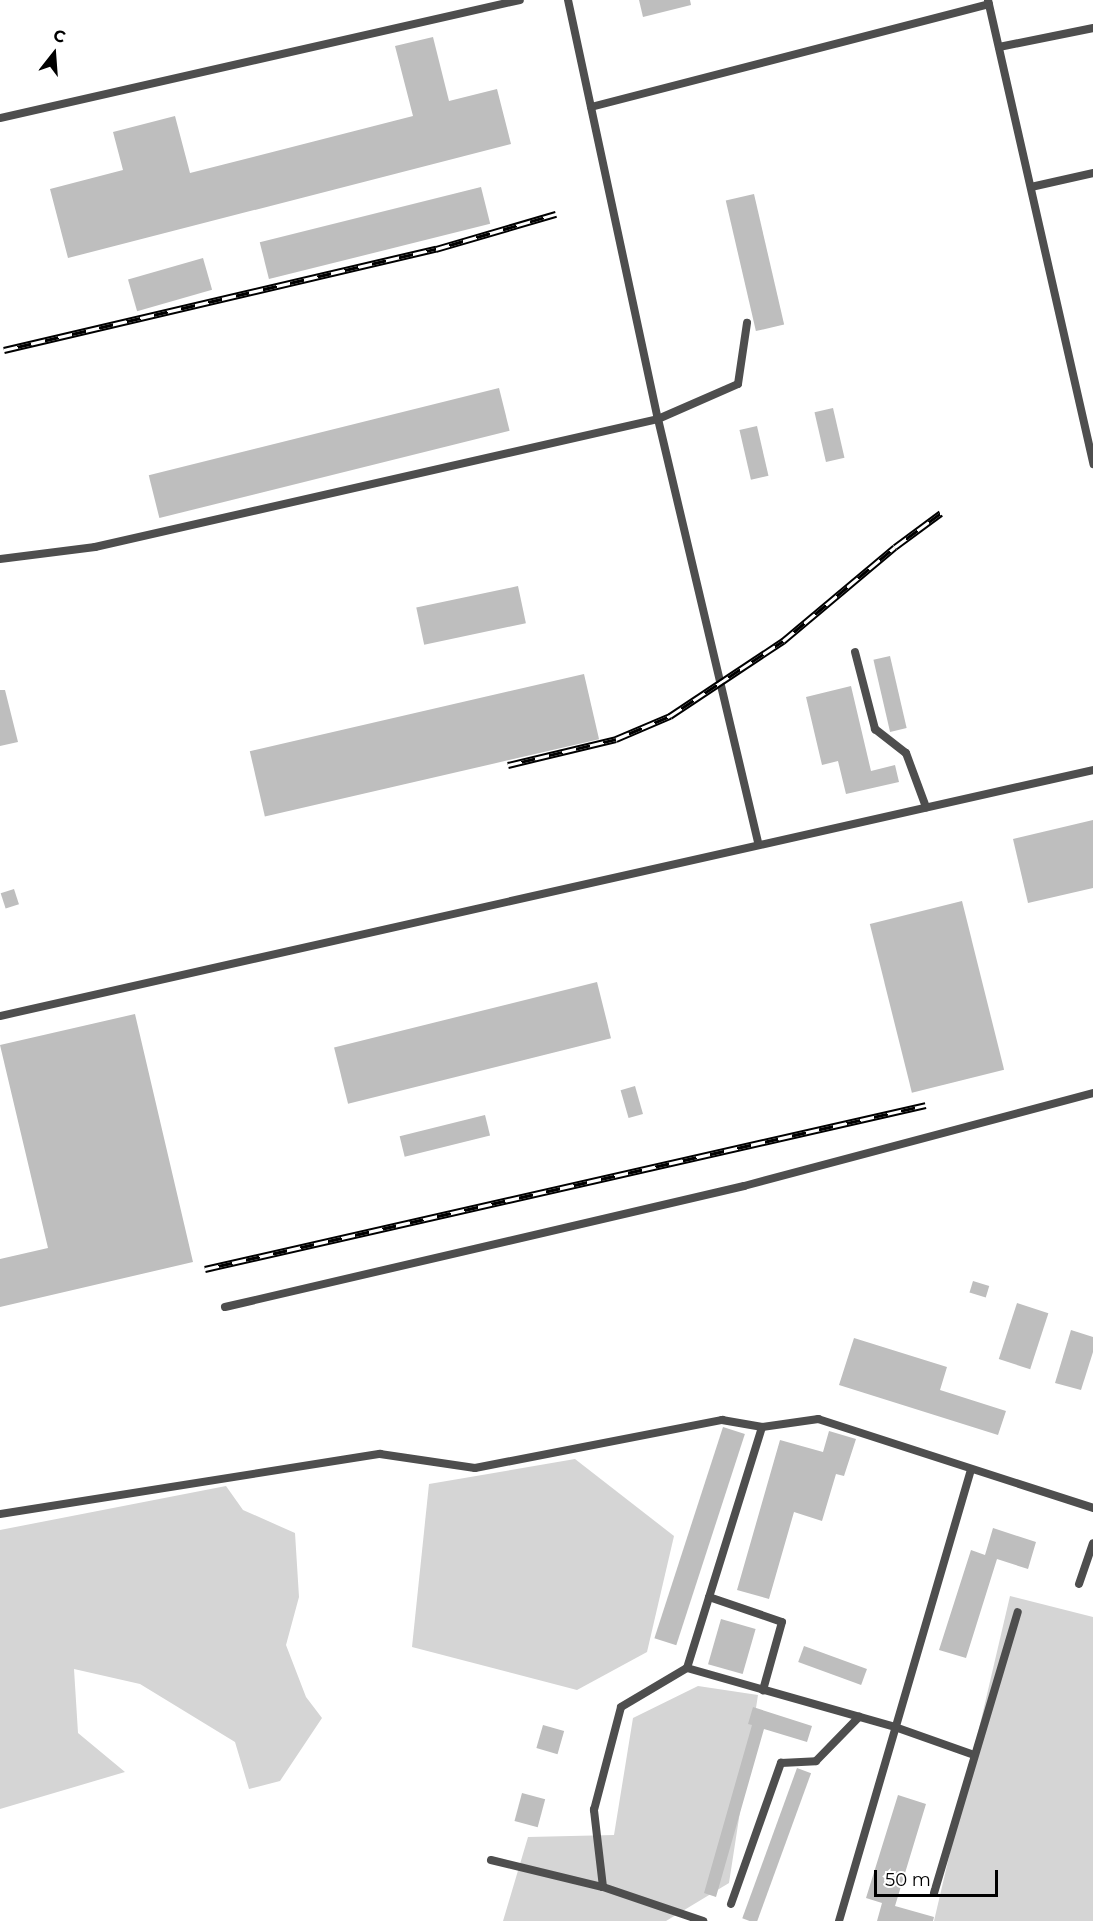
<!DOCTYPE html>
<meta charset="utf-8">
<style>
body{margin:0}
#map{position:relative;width:1093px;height:1921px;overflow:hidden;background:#fff;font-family:Montserrat,sans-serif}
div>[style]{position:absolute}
.green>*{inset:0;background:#d5d5d5}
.building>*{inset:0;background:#bebebe;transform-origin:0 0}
.service>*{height:8px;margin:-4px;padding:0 4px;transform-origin:4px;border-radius:4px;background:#4e4e4e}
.rail>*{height:7px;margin-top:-3.5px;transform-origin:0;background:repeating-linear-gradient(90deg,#fff 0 14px,#000 0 28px);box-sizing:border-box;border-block:2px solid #000}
span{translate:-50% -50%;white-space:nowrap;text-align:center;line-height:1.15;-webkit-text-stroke:6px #fff;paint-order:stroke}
.north{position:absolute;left:24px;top:24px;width:60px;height:60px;-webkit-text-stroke:4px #fff;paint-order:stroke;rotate:17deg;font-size:16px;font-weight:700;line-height:24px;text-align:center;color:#000}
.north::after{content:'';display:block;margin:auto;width:21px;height:27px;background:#000;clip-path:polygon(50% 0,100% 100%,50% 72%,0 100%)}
.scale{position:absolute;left:874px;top:1870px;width:124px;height:27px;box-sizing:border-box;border:3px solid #000;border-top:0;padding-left:8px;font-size:18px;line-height:21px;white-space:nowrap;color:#000;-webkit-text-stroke:4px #fff;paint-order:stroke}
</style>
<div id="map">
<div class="green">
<div style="clip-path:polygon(575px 1459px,674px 1536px,647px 1652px,577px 1690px,412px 1647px,429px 1484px)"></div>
<div style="clip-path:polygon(226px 1486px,243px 1510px,295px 1533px,299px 1597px,286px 1645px,306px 1697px,322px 1718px,280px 1781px,249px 1789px,235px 1742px,140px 1684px,74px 1669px,78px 1733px,125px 1772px,0 1809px,0 1530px)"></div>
<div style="clip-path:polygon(1010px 1596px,1093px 1617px,1093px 1921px,934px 1921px)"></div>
<div style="clip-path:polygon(698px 1686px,758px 1695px,729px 1883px,666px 1921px,503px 1921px,528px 1837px,614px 1835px,633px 1718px)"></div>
</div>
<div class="building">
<div style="clip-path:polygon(639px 0,690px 0,691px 5px,643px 17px)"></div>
<div style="clip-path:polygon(433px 37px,449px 101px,497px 89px,511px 144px,68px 258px,50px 189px,123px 170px,113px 132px,175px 116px,190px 173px,413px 116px,395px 46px)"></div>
<div style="left:481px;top:187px;width:38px;height:228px;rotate:76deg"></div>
<div style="left:754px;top:194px;width:134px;height:29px;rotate:77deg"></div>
<div style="left:203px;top:258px;width:33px;height:78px;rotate:74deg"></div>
<div style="left:499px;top:388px;width:44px;height:361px;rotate:76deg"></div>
<div style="left:833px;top:408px;width:51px;height:19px;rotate:77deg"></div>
<div style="left:757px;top:426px;width:51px;height:18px;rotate:77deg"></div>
<div style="left:518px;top:586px;width:38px;height:104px;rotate:78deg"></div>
<div style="left:890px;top:656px;width:74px;height:17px;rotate:77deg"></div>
<div style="left:584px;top:674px;width:67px;height:343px;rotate:77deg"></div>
<div style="clip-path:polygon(851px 686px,871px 771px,895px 765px,899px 782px,846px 794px,838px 761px,822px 765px,806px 697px)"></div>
<div style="clip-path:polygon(0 690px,5px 690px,18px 742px,0 746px)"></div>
<div style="clip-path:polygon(1093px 820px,1093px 888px,1028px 903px,1013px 839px)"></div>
<div style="left:14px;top:889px;width:16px;height:14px;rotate:72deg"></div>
<div style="left:962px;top:901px;width:174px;height:95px;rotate:76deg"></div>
<div style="left:597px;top:982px;width:58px;height:271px;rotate:76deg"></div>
<div style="clip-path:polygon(135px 1014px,193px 1262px,0 1307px,0 1259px,48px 1248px,0 1045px)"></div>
<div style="left:635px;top:1086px;width:29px;height:15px;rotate:74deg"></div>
<div style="left:485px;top:1115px;width:21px;height:88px;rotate:76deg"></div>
<div style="left:973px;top:1281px;width:17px;height:12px;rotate:17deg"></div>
<div style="left:1017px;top:1303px;width:33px;height:59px;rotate:18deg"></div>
<div style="clip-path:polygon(1071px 1330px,1093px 1337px,1093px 1352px,1081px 1390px,1055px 1383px)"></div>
<div style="clip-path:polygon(854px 1338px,947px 1367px,940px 1390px,1006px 1411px,998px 1435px,839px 1385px)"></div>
<div style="left:723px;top:1427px;width:23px;height:222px;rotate:18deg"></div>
<div style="clip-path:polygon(829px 1431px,856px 1439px,844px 1476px,836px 1474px,822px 1521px,794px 1512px,769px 1599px,737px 1590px,780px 1440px,823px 1452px)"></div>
<div style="clip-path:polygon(993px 1528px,1036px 1542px,1028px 1569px,997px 1559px,966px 1658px,939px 1650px,971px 1550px,985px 1555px)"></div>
<div style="left:721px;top:1619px;width:36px;height:47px;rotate:16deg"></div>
<div style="left:804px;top:1646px;width:67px;height:17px;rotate:20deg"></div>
<div style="clip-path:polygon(753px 1707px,812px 1726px,807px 1742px,764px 1729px,716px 1897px,704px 1893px,752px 1725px,748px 1724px)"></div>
<div style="left:543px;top:1725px;width:22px;height:24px;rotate:16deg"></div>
<div style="left:797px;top:1768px;width:15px;height:160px;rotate:20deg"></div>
<div style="left:522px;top:1793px;width:24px;height:29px;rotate:15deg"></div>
<div style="clip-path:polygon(898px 1795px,926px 1804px,895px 1906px,934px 1917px,933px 1921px,877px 1921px,882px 1903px,866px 1898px)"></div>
</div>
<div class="service">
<div style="left:568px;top:0;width:429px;rotate:77.9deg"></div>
<div style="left:658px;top:419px;width:436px;rotate:76.7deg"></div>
<div style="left:988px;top:0;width:476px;rotate:77.2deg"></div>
<div style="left:999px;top:47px;width:96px;rotate:-11.4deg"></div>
<div style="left:591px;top:107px;width:411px;rotate:-14.5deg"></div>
<div style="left:0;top:118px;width:533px;rotate:-12.79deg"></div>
<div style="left:1031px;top:187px;width:64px;rotate:-12.7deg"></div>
<div style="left:0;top:559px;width:96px;rotate:-7.2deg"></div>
<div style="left:95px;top:547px;width:577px;rotate:-12.81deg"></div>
<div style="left:658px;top:419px;width:87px;rotate:-23.6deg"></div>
<div style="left:738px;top:384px;width:62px;rotate:-81.6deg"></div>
<div style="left:855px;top:652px;width:80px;rotate:75.4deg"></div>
<div style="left:875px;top:729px;width:39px;rotate:38deg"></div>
<div style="left:906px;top:753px;width:58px;rotate:69.7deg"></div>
<div style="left:0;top:1016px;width:1120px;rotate:-12.68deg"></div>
<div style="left:225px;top:1307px;width:533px;rotate:-13.12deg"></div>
<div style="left:744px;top:1186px;width:361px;rotate:-14.9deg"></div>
<div style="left:0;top:1514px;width:385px;rotate:-9deg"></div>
<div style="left:380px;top:1454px;width:96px;rotate:8.4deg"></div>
<div style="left:475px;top:1468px;width:252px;rotate:-11deg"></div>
<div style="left:722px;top:1420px;width:41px;rotate:9.9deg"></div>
<div style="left:762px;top:1427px;width:57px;rotate:-8.1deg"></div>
<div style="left:818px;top:1419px;width:289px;rotate:17.9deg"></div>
<div style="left:1079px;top:1584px;width:43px;rotate:-71.1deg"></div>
<div style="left:709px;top:1597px;width:77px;rotate:18.9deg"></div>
<div style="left:782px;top:1622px;width:71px;rotate:105.6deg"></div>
<div style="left:687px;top:1668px;width:216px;rotate:15.8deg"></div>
<div style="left:895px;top:1727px;width:84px;rotate:19.5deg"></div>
<div style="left:491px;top:1860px;width:115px;rotate:13.6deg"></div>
<div style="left:603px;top:1887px;width:106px;rotate:18.8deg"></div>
<div style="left:603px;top:1887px;width:78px;rotate:-96.7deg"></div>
<div style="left:594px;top:1810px;width:106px;rotate:-75.3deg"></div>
<div style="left:621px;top:1707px;width:77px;rotate:-30.6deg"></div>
<div style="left:687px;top:1668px;width:252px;rotate:-72.7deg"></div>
<div style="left:934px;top:1893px;width:293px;rotate:-73.4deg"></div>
<div style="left:731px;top:1904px;width:150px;rotate:-70.5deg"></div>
<div style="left:781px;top:1763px;width:35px;rotate:-3deg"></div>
<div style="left:816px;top:1761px;width:62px;rotate:-45.7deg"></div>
<div style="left:839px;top:1921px;width:469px;rotate:-73.7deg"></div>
</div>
<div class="rail">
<div style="left:4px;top:350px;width:444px;rotate:-13.2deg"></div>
<div style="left:436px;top:249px;width:125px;rotate:-16.3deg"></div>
<div style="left:508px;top:765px;width:111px;rotate:-13.5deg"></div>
<div style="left:616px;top:739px;width:59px;rotate:-23.1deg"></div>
<div style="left:670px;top:716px;width:136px;rotate:-33.6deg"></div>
<div style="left:783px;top:641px;width:146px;rotate:-40deg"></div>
<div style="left:895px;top:547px;width:57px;rotate:-36.5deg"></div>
<div style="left:205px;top:1269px;width:739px;rotate:-12.81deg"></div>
</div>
<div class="north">С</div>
<div class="scale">50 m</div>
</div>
